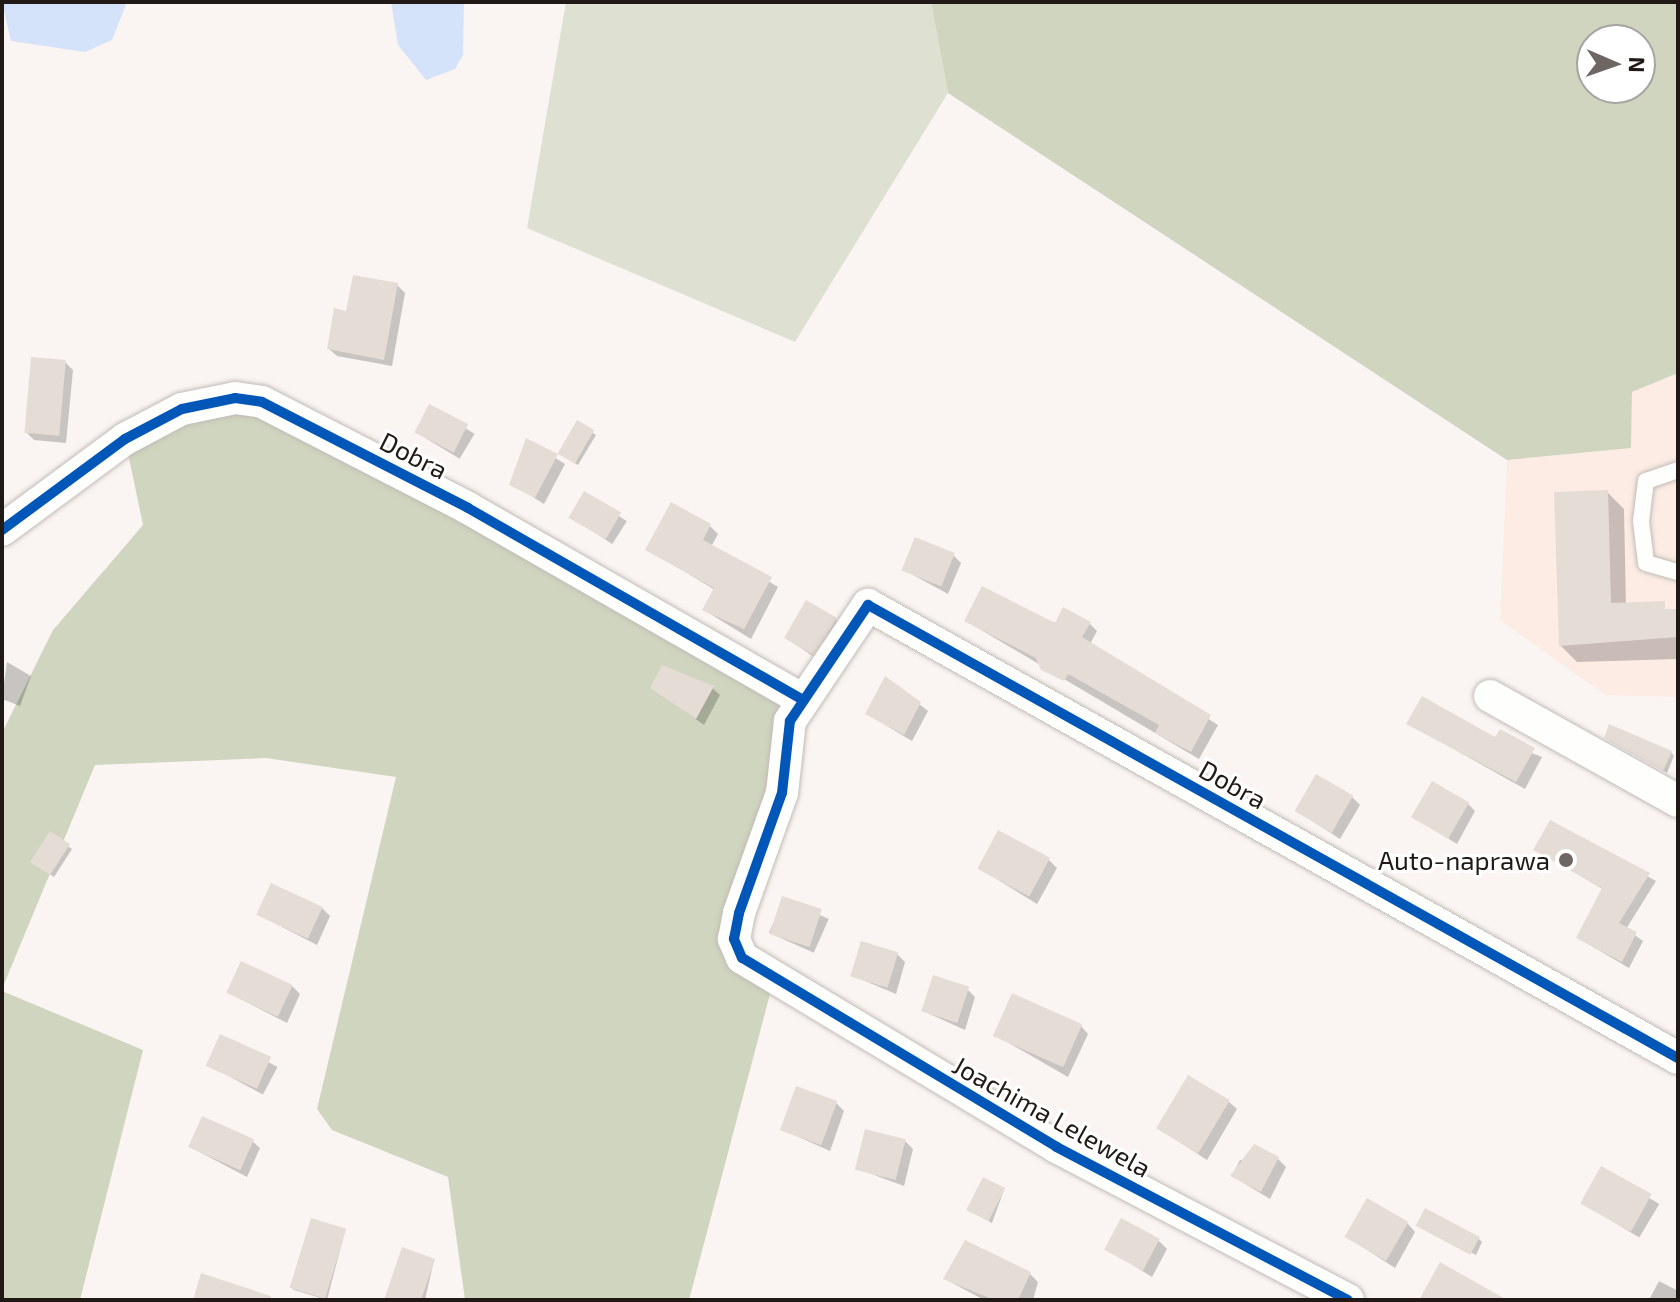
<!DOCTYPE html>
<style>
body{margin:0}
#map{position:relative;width:1680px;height:1302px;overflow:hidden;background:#faf5f2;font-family:"Exo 2",sans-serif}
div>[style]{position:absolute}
.built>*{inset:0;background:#fcece4}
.green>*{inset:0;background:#dee1d1}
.forest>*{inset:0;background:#cfd5be}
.water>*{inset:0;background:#d4e3fa}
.shadow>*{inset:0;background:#0003;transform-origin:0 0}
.building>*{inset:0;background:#e6dcd6;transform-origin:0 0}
.roads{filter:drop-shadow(0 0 2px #c2bbb8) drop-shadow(0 0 2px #c2bbb8)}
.lane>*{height:16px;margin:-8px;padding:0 8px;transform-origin:8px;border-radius:8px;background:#fefefd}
.street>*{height:32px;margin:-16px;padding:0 16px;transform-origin:16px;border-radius:16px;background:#fefefd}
.cycleway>*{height:10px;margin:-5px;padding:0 5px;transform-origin:5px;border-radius:5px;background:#0057b8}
.dots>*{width:22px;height:22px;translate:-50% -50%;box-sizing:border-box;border:4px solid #fff;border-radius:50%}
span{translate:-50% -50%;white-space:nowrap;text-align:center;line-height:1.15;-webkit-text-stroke:6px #fff;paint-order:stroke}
.street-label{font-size:26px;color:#211915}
.poi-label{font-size:26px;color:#211915}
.right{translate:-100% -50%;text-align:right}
.frame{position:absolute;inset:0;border:4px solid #211915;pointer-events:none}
.north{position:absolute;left:1576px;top:24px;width:80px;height:80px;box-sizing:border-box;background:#fff;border:2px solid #a6a3a1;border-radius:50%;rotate:92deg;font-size:22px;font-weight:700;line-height:32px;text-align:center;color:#211915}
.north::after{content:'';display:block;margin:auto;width:28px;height:36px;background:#6d6662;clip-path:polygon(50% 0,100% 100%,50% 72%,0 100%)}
</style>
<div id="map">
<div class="built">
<div style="clip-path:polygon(1678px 373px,1678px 697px,1605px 695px,1500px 620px,1507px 460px,1631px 448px,1632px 392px)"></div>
</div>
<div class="green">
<div style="clip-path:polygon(566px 2px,931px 2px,948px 93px,795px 342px,527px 228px)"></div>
</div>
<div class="forest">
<div style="clip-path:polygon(evenodd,931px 2px,1678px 2px,1678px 373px,1632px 392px,1631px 448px,1507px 460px,948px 93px,931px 2px,1592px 40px,1640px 40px,1640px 88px,1592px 88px,1592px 40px)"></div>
<div style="clip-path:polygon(235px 398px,803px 700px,734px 939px,774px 979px,689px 1300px,465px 1300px,448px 1177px,332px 1130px,317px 1109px,396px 777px,266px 758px,95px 765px,2px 989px,2px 733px,53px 630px,143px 525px,125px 439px)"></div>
<div style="clip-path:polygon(2px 991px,143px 1050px,80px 1300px,2px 1300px)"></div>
</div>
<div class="water">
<div style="clip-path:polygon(2px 2px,127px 2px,112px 40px,85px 52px,11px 41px)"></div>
<div style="clip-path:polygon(391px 2px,464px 2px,463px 55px,455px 69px,426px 80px,398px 45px)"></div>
</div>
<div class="shadow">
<div style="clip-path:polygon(397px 285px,405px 293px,392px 366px,337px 356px,329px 349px,348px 313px)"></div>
<div style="clip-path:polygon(65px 362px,73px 370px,66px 443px,34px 440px,26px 432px)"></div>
<div style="left:430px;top:407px;width:52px;height:29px;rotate:31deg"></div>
<div style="clip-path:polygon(578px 423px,596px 435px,578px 465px,563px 456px)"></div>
<div style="clip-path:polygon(527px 440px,565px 464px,544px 504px,512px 484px)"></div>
<div style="clip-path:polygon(1607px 492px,1624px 509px,1626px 606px,1678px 610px,1678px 659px,1577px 662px,1561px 646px)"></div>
<div style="left:585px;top:494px;width:50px;height:27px;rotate:33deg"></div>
<div style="clip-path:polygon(710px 526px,718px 534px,711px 547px,778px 587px,751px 639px,704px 610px,715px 590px,647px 549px)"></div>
<div style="clip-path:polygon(953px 555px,961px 563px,948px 594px,904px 570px)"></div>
<div style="clip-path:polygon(835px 619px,843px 627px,820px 661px,786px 638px)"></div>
<div style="clip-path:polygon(966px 621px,1089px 623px,1097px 631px,1090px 644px,1218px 725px,1199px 759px)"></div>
<div style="clip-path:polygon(7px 662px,31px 676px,20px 706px,2px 699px)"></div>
<div style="clip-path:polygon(886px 678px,928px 711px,912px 741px,867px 714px)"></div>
<div style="clip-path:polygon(652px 688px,712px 688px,720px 695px,704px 725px)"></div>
<div style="clip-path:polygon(1409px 724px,1496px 739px,1542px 757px,1525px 789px)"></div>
<div style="clip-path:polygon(1609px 741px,1671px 752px,1674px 756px,1667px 773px)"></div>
<div style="clip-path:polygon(1352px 797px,1360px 805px,1340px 839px,1297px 811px)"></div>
<div style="clip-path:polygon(1468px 804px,1475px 811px,1457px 844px,1414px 817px)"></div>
<div style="clip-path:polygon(1550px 823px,1656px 881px,1626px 929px,1643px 941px,1629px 968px,1578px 938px,1604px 890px,1536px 849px)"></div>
<div style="clip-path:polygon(50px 834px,72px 849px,54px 877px,35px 864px)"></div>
<div style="clip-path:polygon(1049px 860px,1057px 868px,1037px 904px,979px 868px)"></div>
<div style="left:784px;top:899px;width:49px;height:37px;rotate:24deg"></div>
<div style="clip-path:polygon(322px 908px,330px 916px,317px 945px,259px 915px)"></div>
<div style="clip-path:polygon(897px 954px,905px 962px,896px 994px,853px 976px)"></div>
<div style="clip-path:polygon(292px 986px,300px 994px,287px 1023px,229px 993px)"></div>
<div style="clip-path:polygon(967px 989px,975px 997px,965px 1030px,923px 1011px)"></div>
<div style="clip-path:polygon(1081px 1026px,1088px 1034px,1068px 1077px,995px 1035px)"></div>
<div style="left:221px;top:1037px;width:64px;height:31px;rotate:28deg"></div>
<div style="clip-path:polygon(1229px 1102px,1237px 1109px,1207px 1160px,1158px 1128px)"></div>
<div style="clip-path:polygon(836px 1103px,844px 1111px,830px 1151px,783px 1130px)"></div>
<div style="clip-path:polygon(252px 1141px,260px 1148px,247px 1177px,190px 1147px)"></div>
<div style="clip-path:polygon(905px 1141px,913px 1149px,904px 1186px,858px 1169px)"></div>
<div style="clip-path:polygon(1278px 1159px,1286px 1167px,1270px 1199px,1232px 1176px,1240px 1160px)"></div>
<div style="left:1601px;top:1169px;width:68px;height:39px;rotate:31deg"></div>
<div style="clip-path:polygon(1004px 1190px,992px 1223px,969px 1210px)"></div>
<div style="clip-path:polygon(1408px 1224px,1415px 1232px,1395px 1268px,1347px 1237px)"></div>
<div style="clip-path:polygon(1419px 1226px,1479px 1239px,1482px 1242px,1476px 1255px)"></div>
<div style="clip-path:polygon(345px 1231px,327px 1300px,294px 1290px,290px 1286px)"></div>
<div style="clip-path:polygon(1159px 1241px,1167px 1249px,1152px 1277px,1107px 1249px)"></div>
<div style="clip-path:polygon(434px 1260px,425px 1300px,386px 1300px)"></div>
<div style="clip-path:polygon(1030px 1274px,1038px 1282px,1033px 1300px,984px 1300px,945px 1279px)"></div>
<div style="clip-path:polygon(1659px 1281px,1678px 1291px,1678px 1300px,1649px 1300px)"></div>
</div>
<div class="building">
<div style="clip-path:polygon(353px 275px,398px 283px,384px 360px,327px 349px,334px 308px,346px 311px)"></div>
<div style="left:31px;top:357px;width:35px;height:76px;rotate:5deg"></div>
<div style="left:429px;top:404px;width:44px;height:32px;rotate:27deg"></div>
<div style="left:577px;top:420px;width:20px;height:39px;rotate:30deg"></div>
<div style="clip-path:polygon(526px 438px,558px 454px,535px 498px,509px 485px)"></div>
<div style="clip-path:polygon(1608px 490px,1611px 603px,1665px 601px,1665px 609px,1678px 609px,1678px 637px,1559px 646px,1554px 492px)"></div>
<div style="left:584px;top:491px;width:43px;height:31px;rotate:30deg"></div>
<div style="clip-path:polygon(671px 502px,711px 524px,703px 540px,772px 577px,744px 629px,702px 610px,714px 588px,645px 550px)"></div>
<div style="left:915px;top:537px;width:43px;height:36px;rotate:22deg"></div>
<div style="clip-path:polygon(982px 586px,1055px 623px,1063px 607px,1091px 622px,1082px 637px,1211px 715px,1191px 752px,1155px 733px,1159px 725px,1068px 674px,1064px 681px,1041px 670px,1036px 658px,964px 621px)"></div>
<div style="left:806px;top:600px;width:36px;height:44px;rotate:30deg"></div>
<div style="clip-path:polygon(662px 665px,714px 686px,696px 719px,650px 688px)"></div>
<div style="clip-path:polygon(885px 676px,921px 702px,904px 735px,865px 714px)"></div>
<div style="clip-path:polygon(1422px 696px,1495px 737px,1500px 729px,1535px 748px,1516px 782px,1406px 724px)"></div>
<div style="clip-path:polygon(1609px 724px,1672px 751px,1663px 771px,1604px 738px)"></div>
<div style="left:1316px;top:774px;width:43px;height:43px;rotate:30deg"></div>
<div style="left:1432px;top:781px;width:43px;height:42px;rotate:30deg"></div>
<div style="clip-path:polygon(1550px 820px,1650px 873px,1619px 923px,1637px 932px,1622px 962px,1576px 938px,1602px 888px,1533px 850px)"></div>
<div style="left:998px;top:830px;width:59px;height:44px;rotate:28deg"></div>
<div style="left:50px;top:831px;width:24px;height:37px;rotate:33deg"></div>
<div style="left:271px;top:883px;width:57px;height:35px;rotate:25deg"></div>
<div style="left:782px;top:896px;width:42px;height:40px;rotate:18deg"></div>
<div style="left:861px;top:941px;width:39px;height:37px;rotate:17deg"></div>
<div style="left:241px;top:961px;width:57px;height:35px;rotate:25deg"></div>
<div style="left:933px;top:975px;width:38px;height:38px;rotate:18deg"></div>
<div style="left:1012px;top:993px;width:77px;height:47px;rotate:24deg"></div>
<div style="left:220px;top:1034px;width:56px;height:35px;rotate:24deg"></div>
<div style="left:1188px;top:1075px;width:49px;height:62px;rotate:31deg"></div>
<div style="left:796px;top:1086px;width:44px;height:47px;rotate:20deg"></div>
<div style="left:202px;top:1116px;width:57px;height:34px;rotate:24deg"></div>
<div style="left:865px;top:1129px;width:42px;height:42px;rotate:14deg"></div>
<div style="clip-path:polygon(1254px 1144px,1279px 1157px,1261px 1192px,1230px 1176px)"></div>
<div style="left:1601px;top:1166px;width:58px;height:43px;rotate:29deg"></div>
<div style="left:983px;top:1177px;width:25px;height:37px;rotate:27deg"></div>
<div style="left:1367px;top:1198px;width:48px;height:45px;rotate:30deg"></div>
<div style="left:1425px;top:1208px;width:62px;height:20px;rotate:28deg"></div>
<div style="left:311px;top:1218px;width:37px;height:73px;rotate:17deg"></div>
<div style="left:1121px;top:1218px;width:44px;height:36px;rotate:28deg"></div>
<div style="clip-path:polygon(965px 1240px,1031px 1272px,1018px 1300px,994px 1300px,943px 1279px)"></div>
<div style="clip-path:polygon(402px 1247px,435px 1259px,421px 1300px,384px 1300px)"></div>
<div style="clip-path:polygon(1440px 1262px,1507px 1300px,1419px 1300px)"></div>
<div style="clip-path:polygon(201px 1273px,271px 1296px,270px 1300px,193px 1300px)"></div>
</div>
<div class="roads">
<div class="lane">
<div style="left:1678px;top:470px;width:34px;rotate:161deg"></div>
<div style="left:1646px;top:481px;width:40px;rotate:97.1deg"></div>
<div style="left:1641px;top:521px;width:42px;rotate:83.2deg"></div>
<div style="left:1646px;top:563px;width:33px;rotate:16deg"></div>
</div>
<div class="street">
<div style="left:2px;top:530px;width:153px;rotate:-36.5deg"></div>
<div style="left:125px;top:439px;width:64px;rotate:-27.8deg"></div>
<div style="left:182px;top:409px;width:54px;rotate:-11.7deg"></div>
<div style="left:235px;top:398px;width:27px;rotate:8deg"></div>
<div style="left:262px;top:402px;width:232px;rotate:27.2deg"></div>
<div style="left:468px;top:508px;width:386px;rotate:29.8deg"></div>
<div style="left:1490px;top:696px;width:215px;rotate:29.2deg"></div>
<div style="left:1348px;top:1300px;width:329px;rotate:-152.3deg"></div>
<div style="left:1057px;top:1147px;width:367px;rotate:-149deg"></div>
<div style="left:742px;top:958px;width:21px;rotate:-113deg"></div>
<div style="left:734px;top:939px;width:26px;rotate:-79deg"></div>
<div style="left:739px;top:913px;width:127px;rotate:-70.3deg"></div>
<div style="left:782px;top:793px;width:72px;rotate:-83.7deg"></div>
<div style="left:790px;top:721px;width:140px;rotate:-56.1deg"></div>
<div style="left:868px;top:605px;width:928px;rotate:29.22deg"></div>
</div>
</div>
<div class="cycleway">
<div style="left:2px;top:530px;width:153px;rotate:-36.5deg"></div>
<div style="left:125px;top:439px;width:64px;rotate:-27.8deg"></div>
<div style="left:182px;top:409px;width:54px;rotate:-11.7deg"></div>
<div style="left:235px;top:398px;width:27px;rotate:8deg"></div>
<div style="left:262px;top:402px;width:232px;rotate:27.2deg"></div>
<div style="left:468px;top:508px;width:386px;rotate:29.8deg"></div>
<div style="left:1348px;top:1300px;width:329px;rotate:-152.3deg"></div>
<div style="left:1057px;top:1147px;width:367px;rotate:-149deg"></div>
<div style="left:742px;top:958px;width:21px;rotate:-113deg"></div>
<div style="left:734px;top:939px;width:26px;rotate:-79deg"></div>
<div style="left:739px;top:913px;width:127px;rotate:-70.3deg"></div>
<div style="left:782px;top:793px;width:72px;rotate:-83.7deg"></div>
<div style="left:790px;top:721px;width:140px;rotate:-56.1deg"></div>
<div style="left:868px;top:605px;width:928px;rotate:29.22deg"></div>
</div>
<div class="dots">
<div style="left:1566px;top:860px;background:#6d6662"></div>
</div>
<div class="street-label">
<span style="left:414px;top:455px;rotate:27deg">Dobra</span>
<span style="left:1233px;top:784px;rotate:29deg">Dobra</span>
<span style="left:1052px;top:1116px;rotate:29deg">Joachima Lelewela</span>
</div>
<div class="poi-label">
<span class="right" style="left:1550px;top:860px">Auto-naprawa</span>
</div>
<div class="frame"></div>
<div class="north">N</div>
</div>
